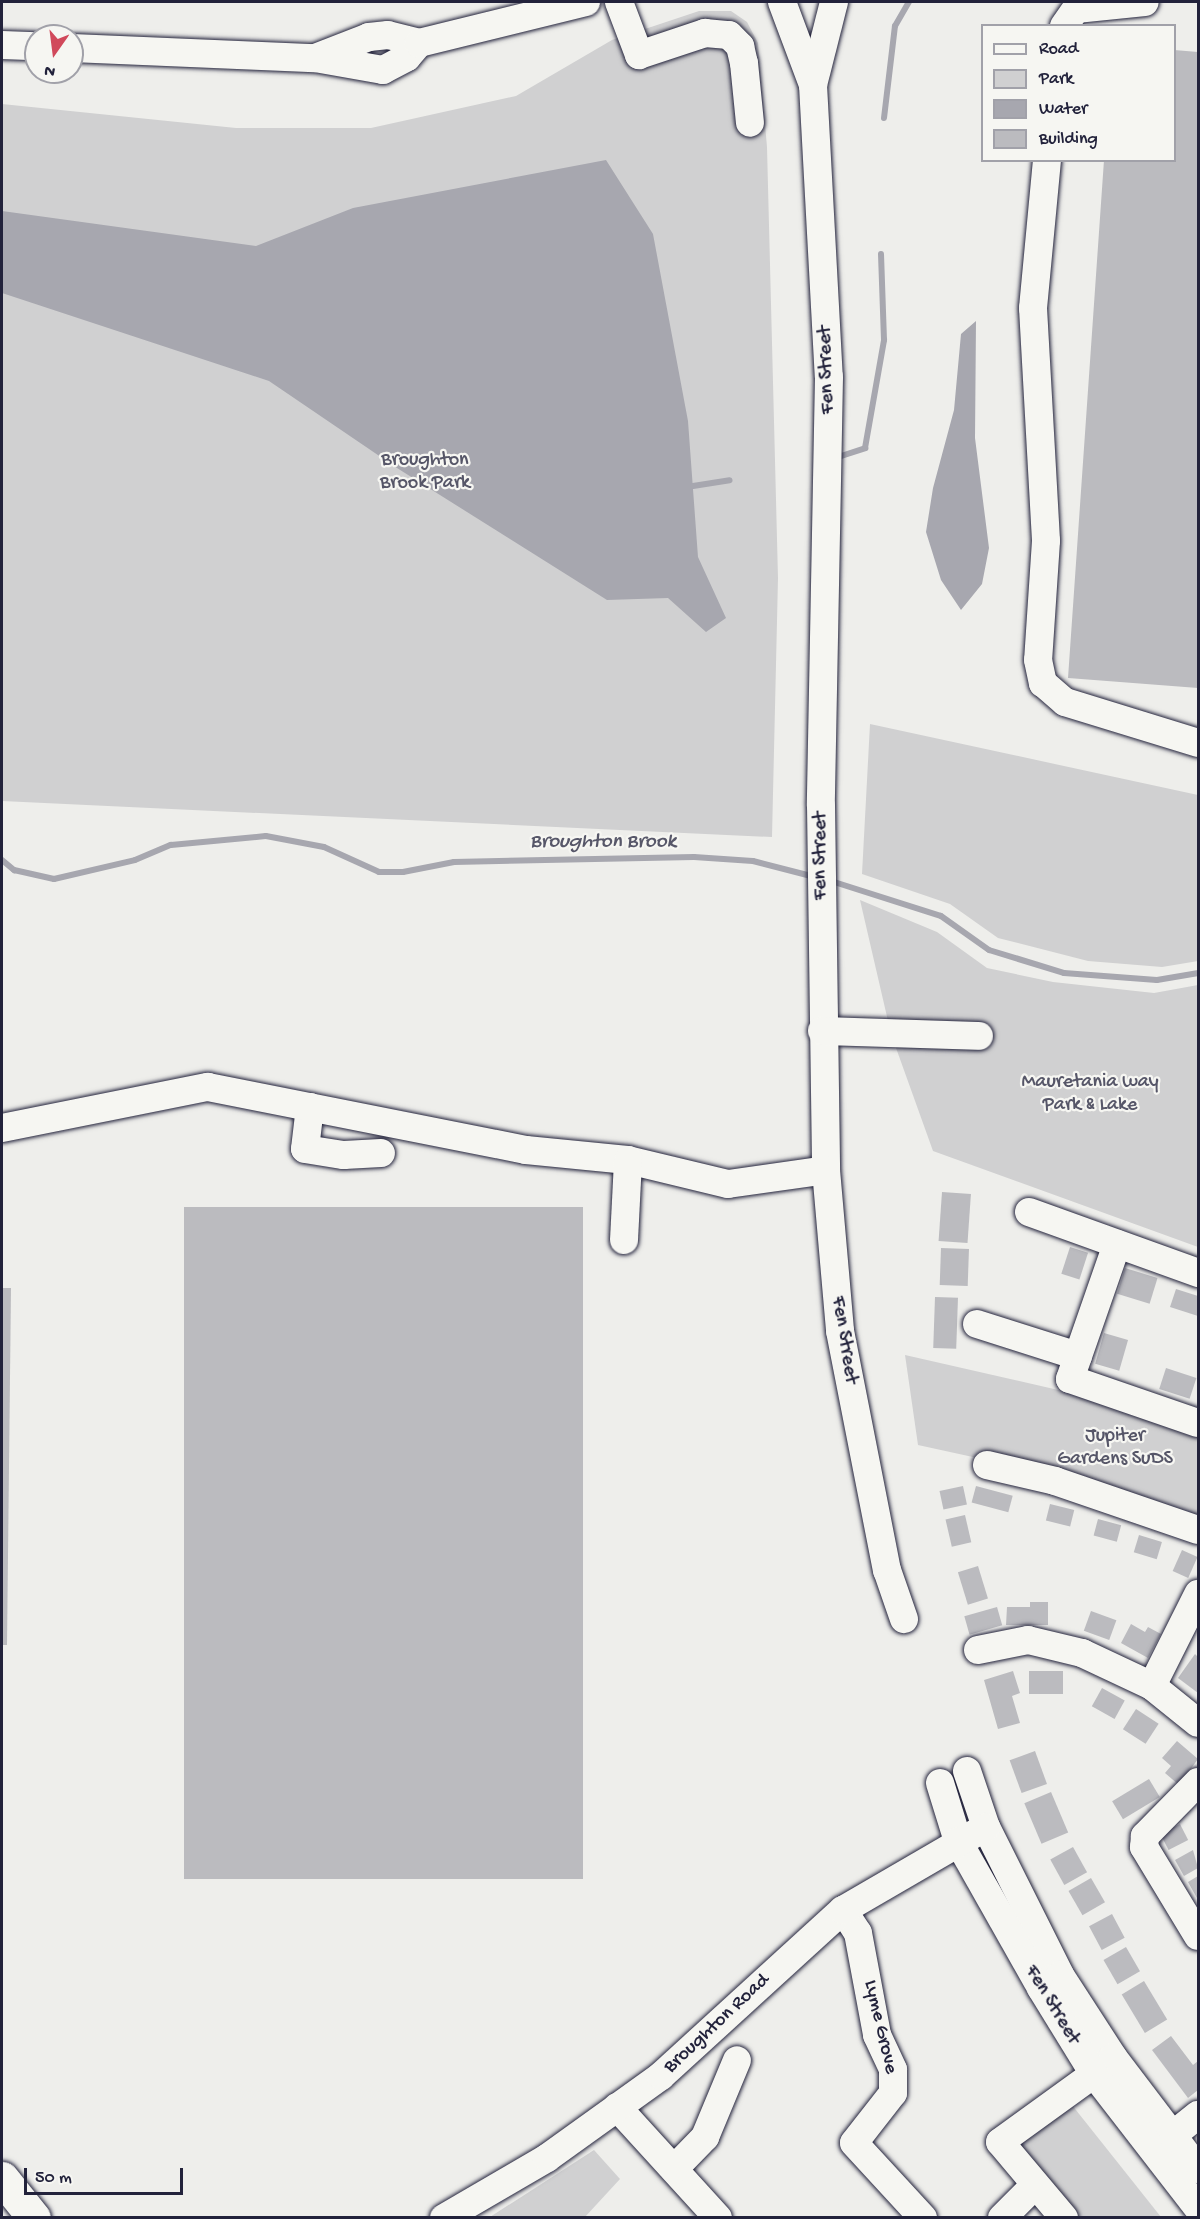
<!DOCTYPE html>
<style>
body{margin:0}
#map{position:relative;width:1200px;height:2219px;overflow:hidden;background:#eeeeeb;font-family:"Gochi Hand",sans-serif}
div>[style]{position:absolute}
.green>*{inset:0;background:#d0d0d1}
.water>*{inset:0;background:#a7a7af}
.stream>*{height:6px;margin:-3px;padding:0 3px;transform-origin:3px;border-radius:3px;background:#a7a7af}
.building>*{inset:0;background:#bbbbbf;transform-origin:0 0}
.roads{filter:drop-shadow(0 0 2px #22223b) drop-shadow(0 0 2px #22223b)}
.minor>*{height:28px;margin:-14px;padding:0 14px;transform-origin:14px;border-radius:14px;background:#f6f6f2}
.highway>*{height:33px;margin:-16.5px;padding:0 16.5px;transform-origin:16.5px;border-radius:16.5px;background:#f6f6f2}
span{translate:-50% -50%;white-space:nowrap;text-align:center;line-height:1.15;-webkit-text-stroke:4.5px #f6f6f2;paint-order:stroke}
.street-label{font-size:20px;color:#22223b}
.park-label{font-size:20px;color:#565668}
.water-label{font-size:21px;color:#575769;font-style:italic}
.frame{position:absolute;inset:0;border:3px solid #22223b;pointer-events:none}
.legend{position:absolute;left:981px;top:24px;width:195px;height:138px;box-sizing:border-box;background:#f6f6f2;border:2px solid #a1a1a9;margin:0;padding:8px 10px;list-style:none;font-size:18px;color:#22223b}
.legend li{display:flex;align-items:center;gap:12px;height:30px}
.legend b{width:30px;border:2px solid #a1a1a9}
.north{position:absolute;left:24px;top:24px;width:60px;height:60px;box-sizing:border-box;background:#f6f6f2;border:2px solid #a1a1a9;border-radius:50%;rotate:194deg;font-size:16px;font-weight:700;line-height:24px;text-align:center;color:#22223b}
.north::after{content:'';display:block;margin:auto;width:21px;height:27px;background:#d1495b;clip-path:polygon(50% 0,100% 100%,50% 72%,0 100%)}
.scale{position:absolute;left:24px;top:2168px;width:159px;height:27px;box-sizing:border-box;border:3px solid #22223b;border-top:0;padding-left:8px;font-size:18px;line-height:21px;white-space:nowrap;color:#22223b;-webkit-text-stroke:4px #f6f6f2;paint-order:stroke}
</style>
<div id="map">
<div class="green">
<div style="clip-path:polygon(699px 11px,731px 11px,747px 22px,758px 43px,767px 147px,778px 578px,772px 837px,2px 801px,2px 104px,236px 128px,371px 128px,516px 96px,612px 40px)"></div>
<div style="clip-path:polygon(870px 724px,1198px 795px,1198px 961px,1162px 967px,1088px 961px,998px 938px,950px 904px,862px 874px)"></div>
<div style="clip-path:polygon(860px 900px,937px 932px,987px 968px,1053px 982px,1154px 993px,1198px 985px,1198px 1247px,933px 1151px,891px 1034px)"></div>
<div style="clip-path:polygon(905px 1355px,1067px 1392px,1198px 1430px,1198px 1524px,982px 1459px,918px 1445px)"></div>
<div style="clip-path:polygon(1068px 2100px,1161px 2217px,1076px 2217px,1011px 2142px)"></div>
<div style="clip-path:polygon(594px 2150px,620px 2179px,585px 2217px,490px 2217px)"></div>
</div>
<div class="water">
<div style="clip-path:polygon(606px 160px,653px 234px,688px 421px,698px 557px,726px 618px,706px 632px,668px 598px,607px 600px,397px 468px,269px 381px,2px 293px,2px 211px,256px 246px,353px 208px)"></div>
<div style="clip-path:polygon(976px 321px,975px 438px,989px 548px,982px 584px,961px 610px,941px 580px,926px 532px,933px 488px,954px 410px,961px 334px)"></div>
</div>
<div class="stream">
<div style="left:884px;top:118px;width:93px;rotate:-83.2deg"></div>
<div style="left:895px;top:26px;width:28px;rotate:-60deg"></div>
<div style="left:835px;top:458px;width:32px;rotate:-18deg"></div>
<div style="left:865px;top:448px;width:110px;rotate:-80deg"></div>
<div style="left:884px;top:340px;width:86px;rotate:-92deg"></div>
<div style="left:693px;top:486px;width:37px;rotate:-9deg"></div>
<div style="left:2px;top:860px;width:16px;rotate:40deg"></div>
<div style="left:14px;top:870px;width:41px;rotate:12.7deg"></div>
<div style="left:54px;top:879px;width:83px;rotate:-13.2deg"></div>
<div style="left:135px;top:860px;width:39px;rotate:-23deg"></div>
<div style="left:171px;top:845px;width:95px;rotate:-5.4deg"></div>
<div style="left:266px;top:836px;width:59px;rotate:10.7deg"></div>
<div style="left:324px;top:847px;width:60px;rotate:24.4deg"></div>
<div style="left:379px;top:872px;width:24px"></div>
<div style="left:403px;top:872px;width:52px;rotate:-11.1deg"></div>
<div style="left:454px;top:862px;width:240px;rotate:-1.2deg"></div>
<div style="left:694px;top:857px;width:59px;rotate:3.9deg"></div>
<div style="left:753px;top:861px;width:64px;rotate:14.5deg"></div>
<div style="left:831px;top:881px;width:115px;rotate:17.7deg"></div>
<div style="left:941px;top:916px;width:59px;rotate:35.3deg"></div>
<div style="left:989px;top:950px;width:78px;rotate:17deg"></div>
<div style="left:1064px;top:973px;width:93px;rotate:4.3deg"></div>
<div style="left:1157px;top:980px;width:42px;rotate:-9.7deg"></div>
</div>
<div class="building">
<div style="clip-path:polygon(1174px 50px,1198px 52px,1198px 688px,1068px 678px,1104px 160px,1174px 160px)"></div>
<div style="left:942px;top:1192px;width:29px;height:49px;rotate:4deg"></div>
<div style="left:184px;top:1207px;width:399px;height:672px"></div>
<div style="left:1070px;top:1247px;width:19px;height:28px;rotate:18deg"></div>
<div style="left:941px;top:1248px;width:28px;height:37px;rotate:2deg"></div>
<div style="left:1125px;top:1268px;width:34px;height:27px;rotate:17deg"></div>
<div style="clip-path:polygon(2px 1288px,11px 1288px,7px 1645px,2px 1645px)"></div>
<div style="clip-path:polygon(1176px 1289px,1198px 1296px,1198px 1316px,1170px 1307px)"></div>
<div style="left:935px;top:1297px;width:23px;height:51px;rotate:2deg"></div>
<div style="left:1104px;top:1333px;width:25px;height:32px;rotate:16deg"></div>
<div style="left:1166px;top:1368px;width:32px;height:22px;rotate:18deg"></div>
<div style="left:963px;top:1486px;width:19px;height:24px;rotate:78deg"></div>
<div style="left:976px;top:1486px;width:38px;height:17px;rotate:15deg"></div>
<div style="left:1050px;top:1504px;width:25px;height:17px;rotate:14deg"></div>
<div style="left:965px;top:1515px;width:28px;height:20px;rotate:77deg"></div>
<div style="left:1098px;top:1519px;width:24px;height:17px;rotate:15deg"></div>
<div style="left:1139px;top:1535px;width:24px;height:18px;rotate:17deg"></div>
<div style="left:1182px;top:1550px;width:17px;height:23px;rotate:24deg"></div>
<div style="left:978px;top:1566px;width:34px;height:21px;rotate:73deg"></div>
<div style="clip-path:polygon(1030px 1602px,1048px 1602px,1048px 1625px,1006px 1625px,1007px 1607px,1030px 1607px)"></div>
<div style="left:997px;top:1607px;width:19px;height:34px;rotate:74deg"></div>
<div style="left:1091px;top:1611px;width:27px;height:21px;rotate:20deg"></div>
<div style="clip-path:polygon(1131px 1624px,1145px 1632px,1148px 1627px,1161px 1634px,1148px 1658px,1121px 1643px)"></div>
<div style="clip-path:polygon(1195px 1654px,1198px 1657px,1198px 1693px,1178px 1678px)"></div>
<div style="clip-path:polygon(1013px 1671px,1020px 1693px,1012px 1696px,1020px 1723px,998px 1729px,984px 1680px)"></div>
<div style="left:1063px;top:1671px;width:23px;height:34px;rotate:90deg"></div>
<div style="left:1102px;top:1688px;width:26px;height:21px;rotate:29deg"></div>
<div style="left:1136px;top:1709px;width:27px;height:24px;rotate:33deg"></div>
<div style="clip-path:polygon(1177px 1741px,1198px 1759px,1179px 1785px,1165px 1773px,1171px 1766px,1162px 1758px)"></div>
<div style="left:1035px;top:1751px;width:35px;height:27px;rotate:70deg"></div>
<div style="left:1149px;top:1779px;width:21px;height:43px;rotate:59deg"></div>
<div style="left:1051px;top:1792px;width:44px;height:29px;rotate:67deg"></div>
<div style="left:1180px;top:1824px;width:18px;height:22px;rotate:63deg"></div>
<div style="left:1073px;top:1847px;width:29px;height:26px;rotate:61deg"></div>
<div style="clip-path:polygon(1193px 1850px,1198px 1868px,1184px 1876px,1175px 1860px)"></div>
<div style="clip-path:polygon(1198px 1876px,1198px 1897px,1197px 1898px,1188px 1882px)"></div>
<div style="left:1091px;top:1878px;width:28px;height:26px;rotate:60deg"></div>
<div style="left:1112px;top:1914px;width:27px;height:26px;rotate:62deg"></div>
<div style="left:1126px;top:1947px;width:28px;height:26px;rotate:60deg"></div>
<div style="left:1144px;top:1981px;width:45px;height:26px;rotate:59deg"></div>
<div style="clip-path:polygon(1171px 2036px,1193px 2065px,1198px 2061px,1198px 2090px,1188px 2098px,1152px 2050px)"></div>
</div>
<div class="roads">
<div class="minor">
<div style="left:619px;top:2px;width:57px;rotate:69.3deg"></div>
<div style="left:639px;top:55px;width:70px;rotate:-18.4deg"></div>
<div style="left:705px;top:33px;width:24px;rotate:5deg"></div>
<div style="left:729px;top:35px;width:16px;rotate:45deg"></div>
<div style="left:740px;top:46px;width:17px;rotate:77deg"></div>
<div style="left:744px;top:63px;width:60px;rotate:84.3deg"></div>
<div style="left:782px;top:2px;width:89px;rotate:69.5deg"></div>
<div style="left:813px;top:85px;width:292px;rotate:86.9deg"></div>
<div style="left:829px;top:377px;width:428px;rotate:91.1deg"></div>
<div style="left:821px;top:805px;width:365px;rotate:89.2deg"></div>
<div style="left:826px;top:1170px;width:162px;rotate:85deg"></div>
<div style="left:840px;top:1331px;width:244px;rotate:78.9deg"></div>
<div style="left:887px;top:1570px;width:52px;rotate:70.9deg"></div>
<div style="left:1064px;top:26px;width:21px;rotate:-55deg"></div>
<div style="left:1076px;top:9px;width:69px;rotate:-5.8deg"></div>
<div style="left:2px;top:45px;width:34px;rotate:2deg"></div>
<div style="left:72px;top:48px;width:243px;rotate:2.4deg"></div>
<div style="left:315px;top:58px;width:69px;rotate:10deg"></div>
<div style="left:383px;top:70px;width:27px;rotate:-28deg"></div>
<div style="left:407px;top:57px;width:18px;rotate:-49deg"></div>
<div style="left:315px;top:58px;width:58px;rotate:-21.3deg"></div>
<div style="left:369px;top:37px;width:19px;rotate:-6deg"></div>
<div style="left:388px;top:35px;width:32px;rotate:14deg"></div>
<div style="left:419px;top:43px;width:172px;rotate:-13.8deg"></div>
<div style="left:813px;top:85px;width:86px;rotate:-75.8deg"></div>
<div style="left:1047px;top:160px;width:149px;rotate:95.4deg"></div>
<div style="left:1033px;top:308px;width:233px;rotate:86.8deg"></div>
<div style="left:1046px;top:541px;width:119px;rotate:93.8deg"></div>
<div style="left:1038px;top:660px;width:24px;rotate:78deg"></div>
<div style="left:1043px;top:683px;width:29px;rotate:41deg"></div>
<div style="left:1065px;top:702px;width:139px;rotate:17.1deg"></div>
<div style="left:822px;top:1031px;width:157px;rotate:1.8deg"></div>
<div style="left:310px;top:1107px;width:42px;rotate:96.8deg"></div>
<div style="left:305px;top:1149px;width:39px;rotate:9deg"></div>
<div style="left:344px;top:1155px;width:37px;rotate:-3deg"></div>
<div style="left:2px;top:1128px;width:210px;rotate:-11.3deg"></div>
<div style="left:208px;top:1087px;width:324px;rotate:11.2deg"></div>
<div style="left:526px;top:1150px;width:102px;rotate:5.6deg"></div>
<div style="left:628px;top:1160px;width:103px;rotate:13.5deg"></div>
<div style="left:728px;top:1184px;width:99px;rotate:-8.1deg"></div>
<div style="left:1029px;top:1212px;width:180px;rotate:19.8deg"></div>
<div style="left:624px;top:1240px;width:80px;rotate:-87.1deg"></div>
<div style="left:1117px;top:1244px;width:143px;rotate:109.2deg"></div>
<div style="left:1070px;top:1379px;width:135px;rotate:19deg"></div>
<div style="left:977px;top:1324px;width:106px;rotate:17.6deg"></div>
<div style="left:987px;top:1465px;width:70px;rotate:13.2deg"></div>
<div style="left:1055px;top:1481px;width:151px;rotate:18.9deg"></div>
<div style="left:978px;top:1650px;width:51px;rotate:-11.3deg"></div>
<div style="left:1028px;top:1640px;width:56px;rotate:13.5deg"></div>
<div style="left:1082px;top:1653px;width:77px;rotate:25.2deg"></div>
<div style="left:1152px;top:1686px;width:59px;rotate:38.8deg"></div>
<div style="left:1152px;top:1686px;width:103px;rotate:-63.4deg"></div>
<div style="left:967px;top:1771px;width:59px;rotate:71.3deg"></div>
<div style="left:986px;top:1827px;width:165px;rotate:63.4deg"></div>
<div style="left:1060px;top:1975px;width:98px;rotate:57.1deg"></div>
<div style="left:1113px;top:2057px;width:141px;rotate:52.8deg"></div>
<div style="left:1198px;top:1782px;width:76px;rotate:134.5deg"></div>
<div style="left:1145px;top:1836px;width:11px;rotate:95deg"></div>
<div style="left:1144px;top:1847px;width:104px;rotate:58.8deg"></div>
<div style="left:940px;top:1783px;width:61px;rotate:72.8deg"></div>
<div style="left:958px;top:1841px;width:169px;rotate:60.5deg"></div>
<div style="left:1041px;top:1988px;width:101px;rotate:58.4deg"></div>
<div style="left:1094px;top:2074px;width:170px;rotate:52.2deg"></div>
<div style="left:843px;top:1910px;width:27px;rotate:57deg"></div>
<div style="left:858px;top:1933px;width:104px;rotate:79.4deg"></div>
<div style="left:877px;top:2035px;width:38px;rotate:65deg"></div>
<div style="left:893px;top:2070px;width:23px;rotate:90deg"></div>
<div style="left:893px;top:2093px;width:63px;rotate:128deg"></div>
<div style="left:854px;top:2143px;width:102px;rotate:47.4deg"></div>
<div style="left:617px;top:2107px;width:150px;rotate:47.7deg"></div>
<div style="left:1173px;top:2135px;width:32px;rotate:-39deg"></div>
<div style="left:674px;top:2169px;width:45px;rotate:-45.9deg"></div>
<div style="left:705px;top:2137px;width:83px;rotate:-67.4deg"></div>
<div style="left:444px;top:2218px;width:119px;rotate:-30.2deg"></div>
<div style="left:547px;top:2158px;width:140px;rotate:-35.7deg"></div>
<div style="left:661px;top:2076px;width:246px;rotate:-42.4deg"></div>
<div style="left:843px;top:1910px;width:165px;rotate:-30.1deg"></div>
<div style="left:1002px;top:2218px;width:47px;rotate:-45deg"></div>
<div style="left:1064px;top:2218px;width:99px;rotate:-130.1deg"></div>
<div style="left:1000px;top:2142px;width:116px;rotate:-35.9deg"></div>
</div>
<div class="highway">
<div style="left:2px;top:2178px;width:51px;rotate:51.3deg"></div>
</div>
</div>
<div class="street-label">
<span style="left:827px;top:370px;rotate:-92deg">Fen Street</span>
<span style="left:821px;top:856px;rotate:-90deg">Fen Street</span>
<span style="left:844px;top:1340px;rotate:81deg">Fen Street</span>
<span style="left:1052px;top:2005px;rotate:59deg">Fen Street</span>
<span style="left:717px;top:2024px;rotate:-43deg">Broughton Road</span>
<span style="left:880px;top:2027px;rotate:77deg">Lyme Grove</span>
</div>
<div class="park-label">
<span style="left:425px;top:472px">Broughton<br>Brook Park</span>
<span style="left:1090px;top:1094px">Mauretania way<br>Park &amp; Lake</span>
<span style="left:1115px;top:1448px">Jupiter<br>Gardens SuDS</span>
</div>
<div class="water-label">
<span style="left:603px;top:843px">Broughton Brook</span>
</div>
<div class="frame"></div>
<ul class="legend">
<li><b style="height:8px;background:#f6f6f2"></b>Road</li>
<li><b style="height:16px;background:#d0d0d1"></b>Park</li>
<li><b style="height:16px;background:#a7a7af"></b>Water</li>
<li><b style="height:16px;background:#bbbbbf"></b>Building</li>
</ul>
<div class="north">N</div>
<div class="scale">50 m</div>
</div>
